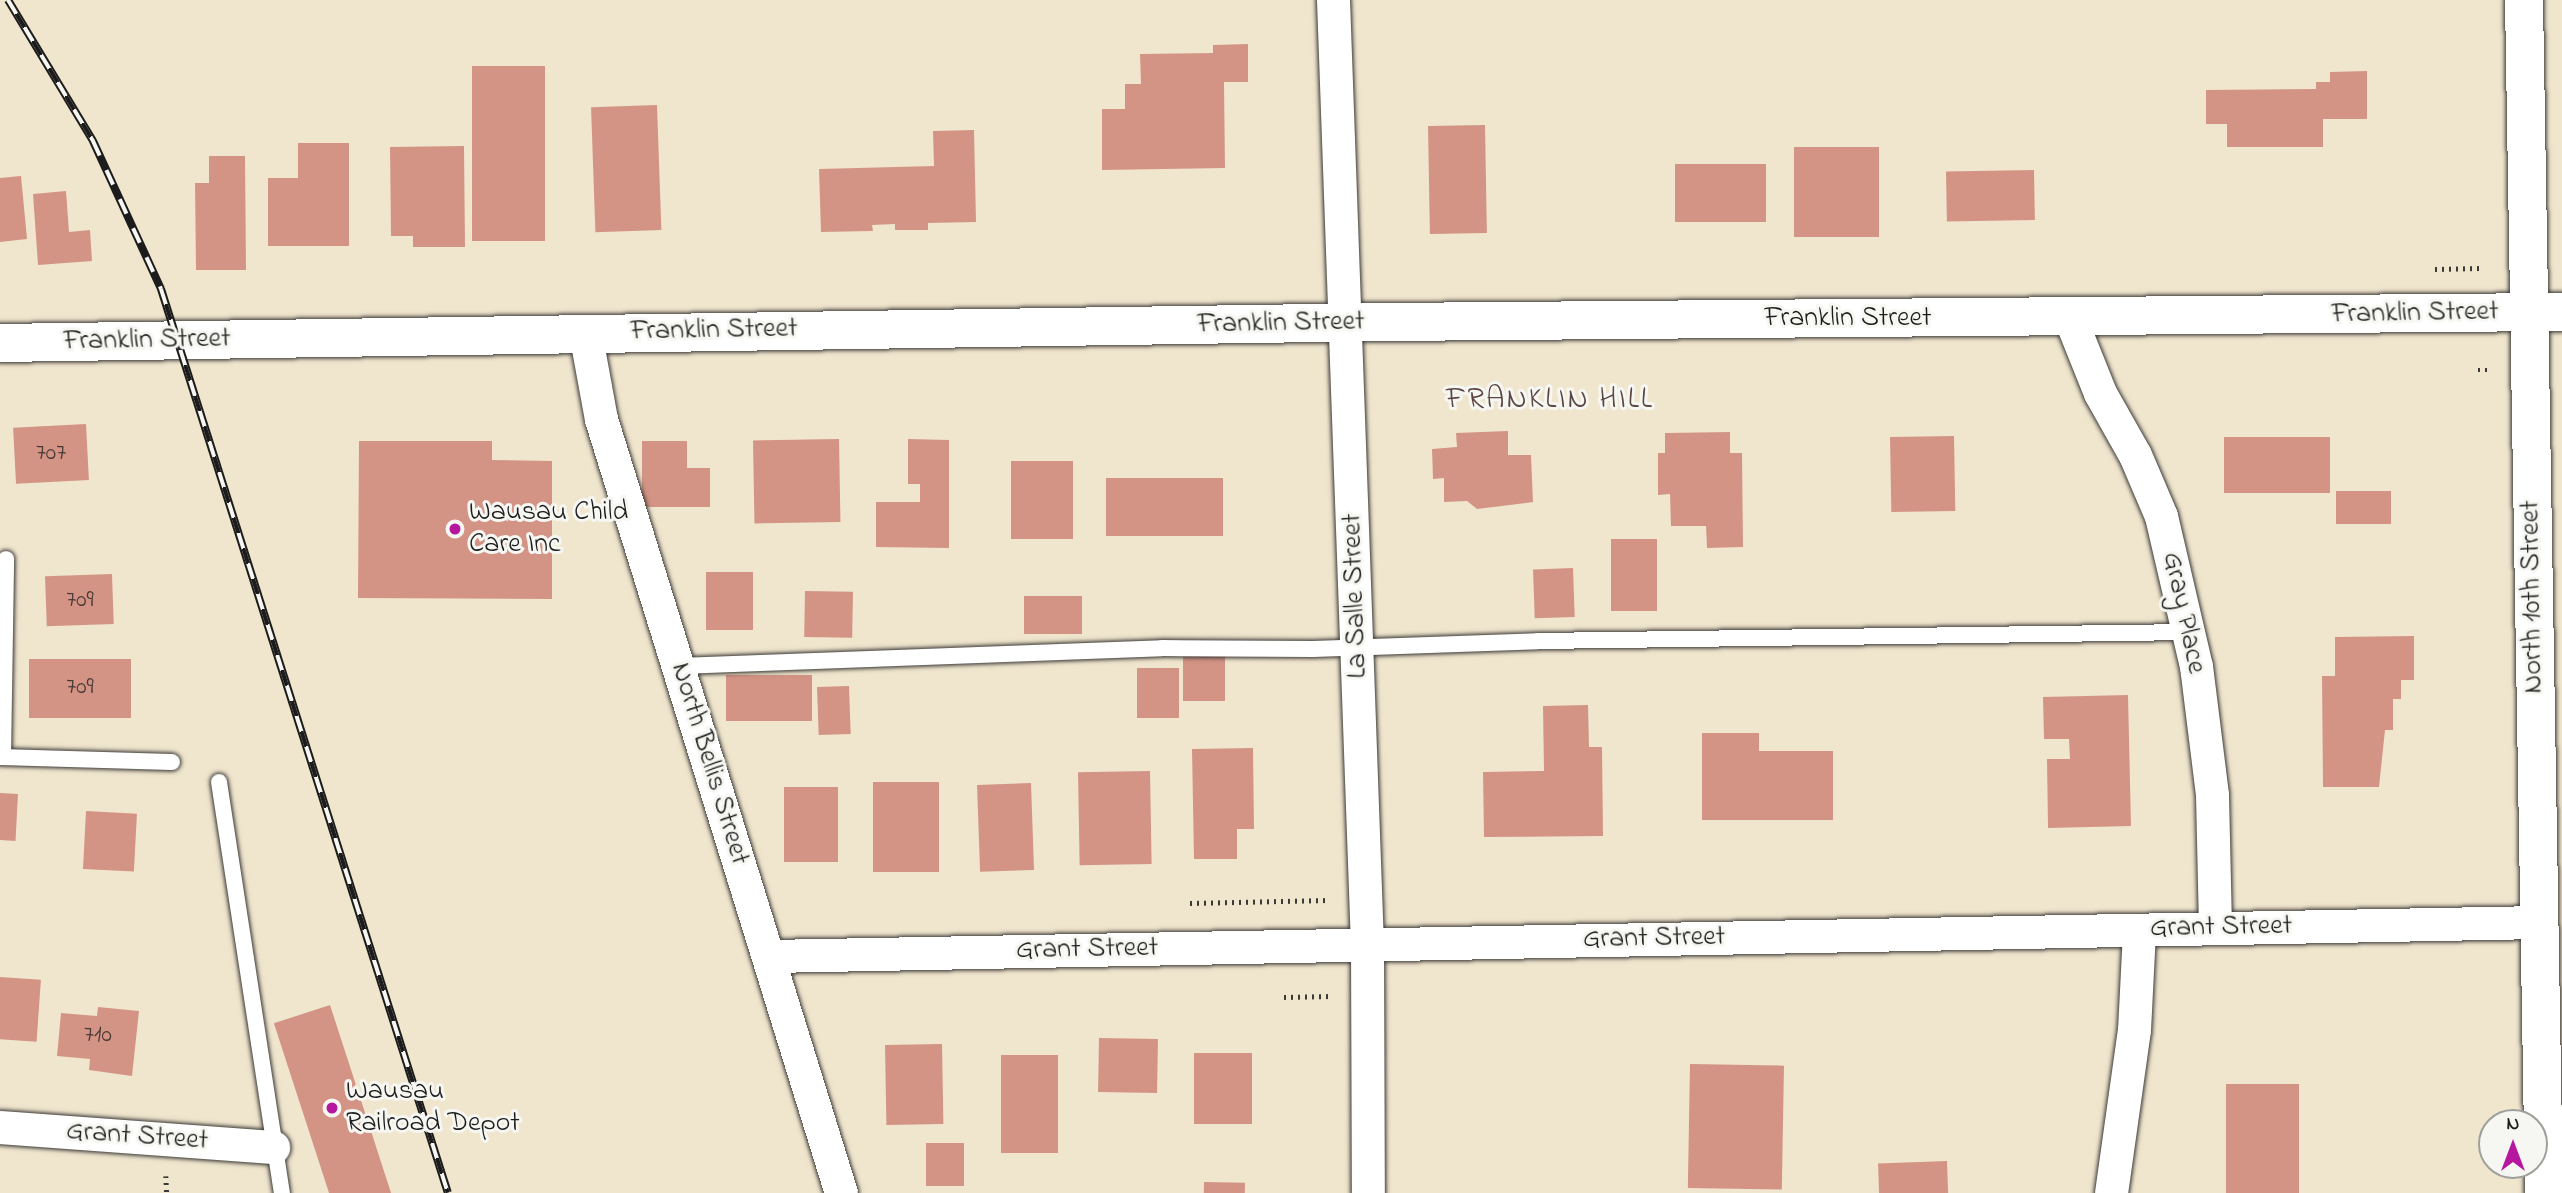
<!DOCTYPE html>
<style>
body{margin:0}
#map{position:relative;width:2562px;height:1193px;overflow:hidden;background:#f0e6ce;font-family:"Indie Flower",sans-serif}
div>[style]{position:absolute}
.building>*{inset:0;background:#d39485;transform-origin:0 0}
.path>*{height:4.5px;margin-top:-2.25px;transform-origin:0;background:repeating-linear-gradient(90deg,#3c3a37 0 2px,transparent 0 7px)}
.roads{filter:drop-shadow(0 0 2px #3c3a37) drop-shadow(0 0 2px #3c3a37)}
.service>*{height:16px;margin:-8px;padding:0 8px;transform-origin:8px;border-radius:8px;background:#fff}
.minor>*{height:33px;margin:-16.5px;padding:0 16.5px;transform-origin:16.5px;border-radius:16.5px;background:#fff}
.tertiary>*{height:38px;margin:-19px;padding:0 19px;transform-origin:19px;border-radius:19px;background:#fff}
.rail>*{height:8px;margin-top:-4px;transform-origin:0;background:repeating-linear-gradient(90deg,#f6f6f2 0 16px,#1c1c1c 0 32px);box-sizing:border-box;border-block:2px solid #1c1c1c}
.dots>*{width:19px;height:19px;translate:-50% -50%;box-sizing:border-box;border:4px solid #f6f6f2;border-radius:50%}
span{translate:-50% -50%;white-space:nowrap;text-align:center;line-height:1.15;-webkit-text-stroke:6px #f6f6f2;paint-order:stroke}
.number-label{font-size:24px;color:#4a3a36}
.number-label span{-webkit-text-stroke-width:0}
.street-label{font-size:28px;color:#1c1c1c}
.poi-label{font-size:28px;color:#1c1c1c}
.left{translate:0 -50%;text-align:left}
.neighbourhood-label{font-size:30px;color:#5c4641;letter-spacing:2px}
.north{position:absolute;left:2478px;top:1109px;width:70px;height:70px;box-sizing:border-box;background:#f6f6f2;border:2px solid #9f9f9c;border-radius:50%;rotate:0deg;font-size:19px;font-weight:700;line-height:28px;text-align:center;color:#1c1c1c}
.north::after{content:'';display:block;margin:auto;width:24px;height:32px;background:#b5179e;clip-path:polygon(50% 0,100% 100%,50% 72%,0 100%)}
</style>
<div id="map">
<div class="building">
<div style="clip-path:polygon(1248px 44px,1248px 82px,1224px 82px,1225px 168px,1102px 170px,1102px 109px,1125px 109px,1125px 84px,1141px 84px,1140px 54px,1213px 53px,1213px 45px)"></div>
<div style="left:545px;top:66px;width:175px;height:73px;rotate:90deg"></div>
<div style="clip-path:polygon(2367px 71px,2367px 119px,2323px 119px,2323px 147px,2227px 147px,2227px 124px,2206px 124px,2206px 90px,2316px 89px,2316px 82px,2330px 82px,2330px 72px)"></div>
<div style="left:657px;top:105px;width:125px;height:66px;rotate:88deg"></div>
<div style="left:1485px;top:125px;width:108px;height:57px;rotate:89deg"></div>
<div style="clip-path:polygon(974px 130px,976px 222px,928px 223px,928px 230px,895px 230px,895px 224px,872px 225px,873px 231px,821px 232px,819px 169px,934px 166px,933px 131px)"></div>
<div style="clip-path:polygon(298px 143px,349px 143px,349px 246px,268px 246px,268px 178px,298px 178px)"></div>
<div style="clip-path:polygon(464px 146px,465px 247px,413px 247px,413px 236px,391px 236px,390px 147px)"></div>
<div style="left:1794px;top:147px;width:85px;height:90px"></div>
<div style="clip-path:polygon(209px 156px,245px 156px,246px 270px,196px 270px,195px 183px,209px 183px)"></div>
<div style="left:1766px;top:164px;width:58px;height:91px;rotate:90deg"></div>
<div style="left:2034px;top:170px;width:50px;height:88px;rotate:89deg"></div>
<div style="clip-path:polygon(21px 176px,27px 239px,0 242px,0 178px)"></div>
<div style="clip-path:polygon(66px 191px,69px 232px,90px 230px,92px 261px,38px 265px,33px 194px)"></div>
<div style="left:86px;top:424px;width:56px;height:73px;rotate:87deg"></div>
<div style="clip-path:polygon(1508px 431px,1508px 455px,1531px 455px,1533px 502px,1477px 509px,1467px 501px,1444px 502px,1444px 478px,1433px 479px,1432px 449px,1457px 447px,1456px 433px)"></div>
<div style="clip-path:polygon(1730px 432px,1730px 453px,1742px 453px,1743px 547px,1707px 548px,1706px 526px,1671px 526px,1670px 494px,1658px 495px,1658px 453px,1665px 453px,1665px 433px)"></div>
<div style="left:1954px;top:436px;width:75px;height:64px;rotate:89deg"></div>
<div style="left:2330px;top:437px;width:56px;height:106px;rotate:90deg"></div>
<div style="left:839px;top:439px;width:83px;height:86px;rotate:89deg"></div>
<div style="clip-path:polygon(908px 439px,949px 440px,949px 548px,876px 547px,876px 502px,920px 502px,920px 484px,908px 484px)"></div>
<div style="clip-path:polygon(359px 441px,492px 441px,492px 460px,552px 461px,552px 599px,358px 598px)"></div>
<div style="clip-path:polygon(642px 441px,687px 441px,687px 468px,710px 468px,710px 507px,642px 507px)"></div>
<div style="left:1011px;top:461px;width:62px;height:78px"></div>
<div style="left:1106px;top:478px;width:117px;height:58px"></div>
<div style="left:2336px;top:491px;width:55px;height:33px"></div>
<div style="left:1611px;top:539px;width:46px;height:72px"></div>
<div style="left:1573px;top:568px;width:49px;height:40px;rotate:88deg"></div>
<div style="left:706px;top:572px;width:47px;height:58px"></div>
<div style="left:112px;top:574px;width:50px;height:67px;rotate:88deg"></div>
<div style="left:805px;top:591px;width:48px;height:46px;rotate:1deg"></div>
<div style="left:1024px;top:596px;width:58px;height:38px"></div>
<div style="clip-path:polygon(2414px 636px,2414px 680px,2401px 680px,2401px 699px,2393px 699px,2393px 730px,2385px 730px,2379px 787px,2323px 787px,2322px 676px,2335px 676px,2335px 637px)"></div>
<div style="left:1225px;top:655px;width:46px;height:42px;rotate:90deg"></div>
<div style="left:29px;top:659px;width:102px;height:59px"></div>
<div style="left:1137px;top:668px;width:42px;height:50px"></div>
<div style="left:812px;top:675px;width:46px;height:86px;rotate:90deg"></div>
<div style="left:849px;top:686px;width:48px;height:32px;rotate:88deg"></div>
<div style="clip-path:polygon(2128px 695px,2131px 826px,2048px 828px,2047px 759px,2070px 759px,2069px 739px,2044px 739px,2043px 697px)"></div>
<div style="clip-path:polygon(1588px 705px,1589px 747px,1602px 747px,1603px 836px,1484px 837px,1483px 772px,1544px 771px,1543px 706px)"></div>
<div style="clip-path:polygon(1702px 733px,1759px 733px,1759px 751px,1833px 751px,1833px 820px,1702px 820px)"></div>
<div style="clip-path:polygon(1253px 748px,1254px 829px,1237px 829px,1237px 859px,1194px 859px,1192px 749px)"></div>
<div style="left:1150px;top:771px;width:93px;height:72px;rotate:89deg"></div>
<div style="left:873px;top:782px;width:66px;height:90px"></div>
<div style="left:1031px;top:783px;width:87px;height:54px;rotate:88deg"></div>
<div style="left:784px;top:787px;width:54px;height:75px"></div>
<div style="left:0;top:793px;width:18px;height:47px;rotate:3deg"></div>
<div style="left:86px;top:811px;width:51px;height:58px;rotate:3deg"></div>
<div style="left:0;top:977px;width:41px;height:62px;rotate:4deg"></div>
<div style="left:330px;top:1005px;width:198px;height:59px;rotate:72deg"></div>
<div style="clip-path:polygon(98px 1007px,139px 1011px,132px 1076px,89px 1070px,90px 1059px,57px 1056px,61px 1013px,97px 1016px)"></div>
<div style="left:1099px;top:1038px;width:59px;height:54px;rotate:1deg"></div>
<div style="left:942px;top:1044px;width:80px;height:57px;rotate:89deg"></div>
<div style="left:1194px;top:1053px;width:58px;height:71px"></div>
<div style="left:1001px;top:1055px;width:57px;height:98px"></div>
<div style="left:1690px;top:1064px;width:94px;height:124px;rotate:1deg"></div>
<div style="left:2226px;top:1084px;width:73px;height:109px"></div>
<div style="left:926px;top:1143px;width:38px;height:43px"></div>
<div style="left:1947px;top:1161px;width:32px;height:69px;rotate:88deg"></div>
<div style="left:1204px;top:1182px;width:41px;height:11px;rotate:1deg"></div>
</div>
<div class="path">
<div style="left:2435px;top:269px;width:46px;rotate:-1.2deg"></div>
<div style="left:2478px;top:370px;width:13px"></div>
<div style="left:1190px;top:903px;width:139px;rotate:-1.2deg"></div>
<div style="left:1284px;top:997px;width:48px;rotate:-1.2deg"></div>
<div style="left:166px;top:1176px;width:17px;rotate:87deg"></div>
</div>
<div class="roads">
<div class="service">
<div style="left:679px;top:666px;width:483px;rotate:-2.1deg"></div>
<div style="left:1162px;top:648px;width:151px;rotate:0.4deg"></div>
<div style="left:1313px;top:649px;width:225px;rotate:-2deg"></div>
<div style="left:1538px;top:641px;width:651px;rotate:-0.79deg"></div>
<div style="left:0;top:757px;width:172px;rotate:1.7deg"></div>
<div style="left:3px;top:757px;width:198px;rotate:-89.1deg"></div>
<div style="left:219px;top:782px;width:416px;rotate:81.3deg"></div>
</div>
<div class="minor">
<div style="left:1333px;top:0;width:945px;rotate:87.94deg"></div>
<div style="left:1367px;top:944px;width:249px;rotate:89.8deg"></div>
<div style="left:2070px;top:318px;width:81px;rotate:68.2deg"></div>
<div style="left:2100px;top:393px;width:71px;rotate:60.6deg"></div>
<div style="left:2135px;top:455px;width:66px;rotate:66.9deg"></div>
<div style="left:2161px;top:516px;width:154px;rotate:76.9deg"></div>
<div style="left:2196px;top:666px;width:130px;rotate:82.9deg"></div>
<div style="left:2212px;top:795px;width:133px;rotate:88.7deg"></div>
<div style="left:585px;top:332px;width:88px;rotate:79.6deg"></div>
<div style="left:601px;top:419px;width:810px;rotate:72.77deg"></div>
<div style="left:769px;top:956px;width:1770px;rotate:-1.1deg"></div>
<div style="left:0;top:1127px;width:274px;rotate:4.2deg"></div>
<div style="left:2111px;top:1193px;width:165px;rotate:-82deg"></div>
<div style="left:2134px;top:1030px;width:100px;rotate:-87.1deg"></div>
</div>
<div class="tertiary">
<div style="left:2524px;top:0;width:1193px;rotate:89.04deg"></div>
<div style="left:0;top:343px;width:1387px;rotate:-0.87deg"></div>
<div style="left:1387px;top:322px;width:1175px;rotate:-0.49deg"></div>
</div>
</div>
<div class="rail">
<div style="left:8px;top:0;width:165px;rotate:58.9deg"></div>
<div style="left:93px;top:141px;width:163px;rotate:65.3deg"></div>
<div style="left:161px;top:289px;width:948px;rotate:72.39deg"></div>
</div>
<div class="dots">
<div style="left:455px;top:529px;background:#b5179e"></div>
<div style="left:332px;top:1108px;background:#b5179e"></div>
</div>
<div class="number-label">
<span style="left:51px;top:454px">707</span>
<span style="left:80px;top:601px">709</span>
<span style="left:80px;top:688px">709</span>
<span style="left:98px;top:1036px">710</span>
</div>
<div class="street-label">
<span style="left:2415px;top:314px;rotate:-1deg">Franklin Street</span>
<span style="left:1848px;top:319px">Franklin Street</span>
<span style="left:1281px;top:324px;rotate:-1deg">Franklin Street</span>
<span style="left:714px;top:331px;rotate:-1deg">Franklin Street</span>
<span style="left:147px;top:341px;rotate:-1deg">Franklin Street</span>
<span style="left:1356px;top:596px;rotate:-92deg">La Salle Street</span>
<span style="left:2533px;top:597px;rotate:-91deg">North 10th Street</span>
<span style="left:2183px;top:613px;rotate:78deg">Gray Place</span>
<span style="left:709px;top:764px;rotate:73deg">North Bellis Street</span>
<span style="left:2221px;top:928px;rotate:-1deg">Grant Street</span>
<span style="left:1654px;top:939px;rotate:-1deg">Grant Street</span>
<span style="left:1087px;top:950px;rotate:-1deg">Grant Street</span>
<span style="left:137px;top:1137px;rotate:4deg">Grant Street</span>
</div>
<div class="poi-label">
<span class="left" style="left:469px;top:529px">Wausau Child<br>Care Inc</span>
<span class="left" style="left:346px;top:1108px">Wausau<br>Railroad Depot</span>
</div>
<div class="neighbourhood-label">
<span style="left:1550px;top:400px">FRANKLIN HILL</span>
</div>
<div class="north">N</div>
</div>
